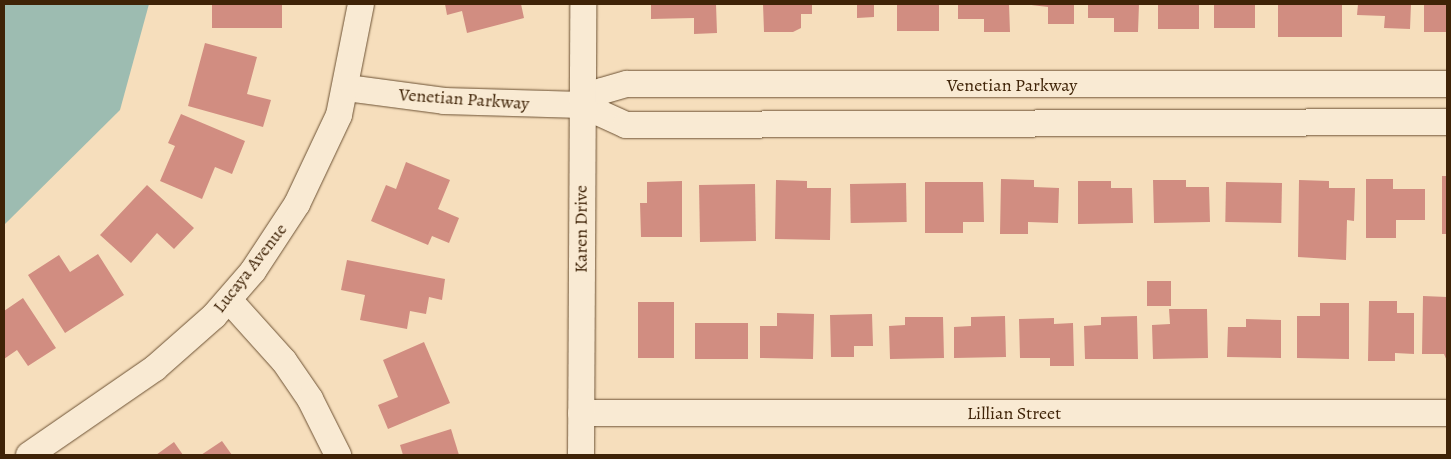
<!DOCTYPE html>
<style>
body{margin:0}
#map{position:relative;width:1451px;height:459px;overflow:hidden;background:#f6debc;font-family:Alegreya,serif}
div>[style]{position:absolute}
.water>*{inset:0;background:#9dbcb1}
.building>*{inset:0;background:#d18d81;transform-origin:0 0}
.roads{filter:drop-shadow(0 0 1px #6d5234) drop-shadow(0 0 1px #6d5234)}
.minor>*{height:26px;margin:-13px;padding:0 13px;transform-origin:13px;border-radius:13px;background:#f9ead3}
span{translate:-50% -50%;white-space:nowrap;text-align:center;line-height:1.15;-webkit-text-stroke:4px #f9ead3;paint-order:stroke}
.street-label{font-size:18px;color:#3f2307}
.frame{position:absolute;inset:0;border:5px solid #3f2307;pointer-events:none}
</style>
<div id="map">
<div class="water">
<div style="clip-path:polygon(4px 4px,149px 4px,120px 110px,4px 225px)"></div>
</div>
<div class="building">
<div style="left:212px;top:4px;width:70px;height:24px"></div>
<div style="clip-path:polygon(445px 4px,521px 4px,524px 18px,467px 33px,462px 11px,447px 15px)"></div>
<div style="clip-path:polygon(651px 4px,716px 4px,717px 33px,694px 34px,694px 18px,651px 19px)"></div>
<div style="clip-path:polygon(763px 4px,812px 4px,812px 14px,801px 14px,801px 28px,793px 32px,764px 32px)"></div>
<div style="clip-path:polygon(829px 4px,874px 4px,874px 17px,857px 18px,857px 5px)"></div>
<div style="left:897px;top:4px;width:42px;height:27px"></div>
<div style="clip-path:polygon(958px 4px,1009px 4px,1010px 32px,984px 32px,984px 19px,958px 19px)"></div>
<div style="clip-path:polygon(1023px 4px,1074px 4px,1074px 24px,1048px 24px,1048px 7px)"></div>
<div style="clip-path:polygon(1088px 4px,1139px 4px,1138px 32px,1114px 32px,1114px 18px,1088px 18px)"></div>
<div style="left:1158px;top:4px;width:41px;height:25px"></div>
<div style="left:1214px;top:4px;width:41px;height:24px"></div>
<div style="left:1278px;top:4px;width:64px;height:33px"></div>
<div style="clip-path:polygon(1358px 4px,1411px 4px,1410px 29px,1384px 28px,1385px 16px,1357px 15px)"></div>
<div style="left:1424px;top:4px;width:23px;height:28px"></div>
<div style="clip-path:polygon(205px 43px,257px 57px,247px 94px,271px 100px,263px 127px,188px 106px)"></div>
<div style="clip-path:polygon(181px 114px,245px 141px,232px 174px,215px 167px,202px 199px,160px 181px,175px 146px,168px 143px)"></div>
<div style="clip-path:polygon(406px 162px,450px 180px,438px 209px,459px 218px,449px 243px,432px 236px,428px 245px,371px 221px,386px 185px,396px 189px)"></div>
<div style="left:1442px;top:176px;width:5px;height:58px"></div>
<div style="clip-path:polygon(1001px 179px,1034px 180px,1034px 187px,1059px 188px,1058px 223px,1028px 222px,1028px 234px,1000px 234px)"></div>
<div style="clip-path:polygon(1366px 179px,1393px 179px,1393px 189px,1425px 189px,1425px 220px,1396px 220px,1396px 238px,1366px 238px)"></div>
<div style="clip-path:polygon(776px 180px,807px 181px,807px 188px,831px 188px,830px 240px,775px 239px)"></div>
<div style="clip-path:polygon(1153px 180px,1186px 180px,1186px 187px,1209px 187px,1210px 222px,1154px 223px)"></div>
<div style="clip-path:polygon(1299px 180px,1329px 181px,1329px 188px,1355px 188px,1354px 221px,1347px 220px,1346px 260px,1298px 257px)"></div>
<div style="clip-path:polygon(682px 181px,682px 237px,641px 237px,640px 203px,647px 203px,647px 182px)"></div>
<div style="clip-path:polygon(1078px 181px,1111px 181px,1111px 188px,1132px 188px,1133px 223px,1078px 224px)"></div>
<div style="clip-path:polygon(925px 182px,983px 182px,984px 222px,963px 222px,963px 233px,925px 233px)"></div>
<div style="left:1226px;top:182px;width:56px;height:40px;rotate:1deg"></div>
<div style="left:906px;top:183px;width:39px;height:56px;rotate:89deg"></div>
<div style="left:755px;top:184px;width:57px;height:56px;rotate:89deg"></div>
<div style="clip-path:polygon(147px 185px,194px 228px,174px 249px,157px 233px,131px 263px,100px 235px)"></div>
<div style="clip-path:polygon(98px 254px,124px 295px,65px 333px,28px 275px,59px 255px,70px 272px)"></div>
<div style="clip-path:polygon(347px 260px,445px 279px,442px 300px,429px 297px,426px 314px,410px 311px,407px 329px,360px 320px,365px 295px,341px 290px)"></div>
<div style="left:1147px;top:281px;width:24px;height:25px"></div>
<div style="clip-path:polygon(1423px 296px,1447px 297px,1447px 361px,1444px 354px,1422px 354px)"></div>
<div style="clip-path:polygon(23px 298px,56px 348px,28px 366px,17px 350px,4px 359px,4px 311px)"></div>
<div style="clip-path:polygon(1369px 301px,1397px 301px,1397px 313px,1414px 313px,1414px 354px,1395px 353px,1395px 361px,1368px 361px)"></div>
<div style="left:638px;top:302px;width:36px;height:56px"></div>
<div style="clip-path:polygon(1320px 303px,1349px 303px,1349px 359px,1297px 358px,1297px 316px,1320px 316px)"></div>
<div style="clip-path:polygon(1169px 309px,1207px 309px,1208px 358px,1153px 359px,1152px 325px,1170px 324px)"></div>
<div style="clip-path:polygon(777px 313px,814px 314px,813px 359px,760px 358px,760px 326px,777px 326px)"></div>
<div style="clip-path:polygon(872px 314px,873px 346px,854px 346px,854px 357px,831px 357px,830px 315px)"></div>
<div style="clip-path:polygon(1005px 316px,1006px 357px,954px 358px,954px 327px,971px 326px,971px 317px)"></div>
<div style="clip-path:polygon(1137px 316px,1138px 359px,1085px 359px,1084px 326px,1101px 325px,1101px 317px)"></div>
<div style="clip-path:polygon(905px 317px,943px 317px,944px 358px,890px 359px,889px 326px,905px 325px)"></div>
<div style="clip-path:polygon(1054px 318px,1054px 324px,1073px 323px,1074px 366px,1050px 366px,1050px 358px,1020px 358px,1019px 319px)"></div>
<div style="clip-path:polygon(1246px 319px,1281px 320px,1281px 358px,1227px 357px,1228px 327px,1246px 327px)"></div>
<div style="left:695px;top:323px;width:53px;height:36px"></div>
<div style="clip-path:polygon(424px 342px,450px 403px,388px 429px,378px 405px,398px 397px,383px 360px)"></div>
<div style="clip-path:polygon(451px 429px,459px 455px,403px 455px,400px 445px)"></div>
<div style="clip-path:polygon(222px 441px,232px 455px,201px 455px)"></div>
<div style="clip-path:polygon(174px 442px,183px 455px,156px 455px)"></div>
</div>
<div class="roads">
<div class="minor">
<div style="left:347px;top:88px;width:98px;rotate:7.6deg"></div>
<div style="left:444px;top:101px;width:138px;rotate:1.7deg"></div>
<div style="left:582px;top:105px;width:48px;rotate:24.4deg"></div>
<div style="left:626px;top:125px;width:821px;rotate:-0.21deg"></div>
<div style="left:582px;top:105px;width:24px;rotate:-35deg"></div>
<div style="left:602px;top:91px;width:26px;rotate:-16deg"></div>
<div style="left:627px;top:84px;width:820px"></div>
<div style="left:229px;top:300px;width:82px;rotate:48deg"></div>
<div style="left:284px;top:361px;width:46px;rotate:55.6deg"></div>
<div style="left:310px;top:399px;width:63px;rotate:63.4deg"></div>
<div style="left:581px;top:413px;width:866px"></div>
<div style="left:29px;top:455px;width:153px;rotate:-34.6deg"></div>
<div style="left:155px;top:368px;width:79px;rotate:-41.4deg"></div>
<div style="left:214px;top:316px;width:60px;rotate:-49.1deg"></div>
<div style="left:253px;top:271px;width:80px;rotate:-56.7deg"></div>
<div style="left:297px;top:204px;width:98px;rotate:-64.7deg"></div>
<div style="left:339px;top:115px;width:113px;rotate:-78.8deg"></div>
<div style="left:581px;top:455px;width:451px;rotate:-89.7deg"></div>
</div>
</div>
<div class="street-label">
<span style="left:1012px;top:85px">Venetian Parkway</span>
<span style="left:464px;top:99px;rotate:4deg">Venetian Parkway</span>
<span style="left:581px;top:229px;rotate:-90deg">Karen Drive</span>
<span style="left:250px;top:268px;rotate:-52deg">Lucaya Avenue</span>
<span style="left:1014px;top:413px">Lillian Street</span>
</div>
<div class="frame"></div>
</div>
